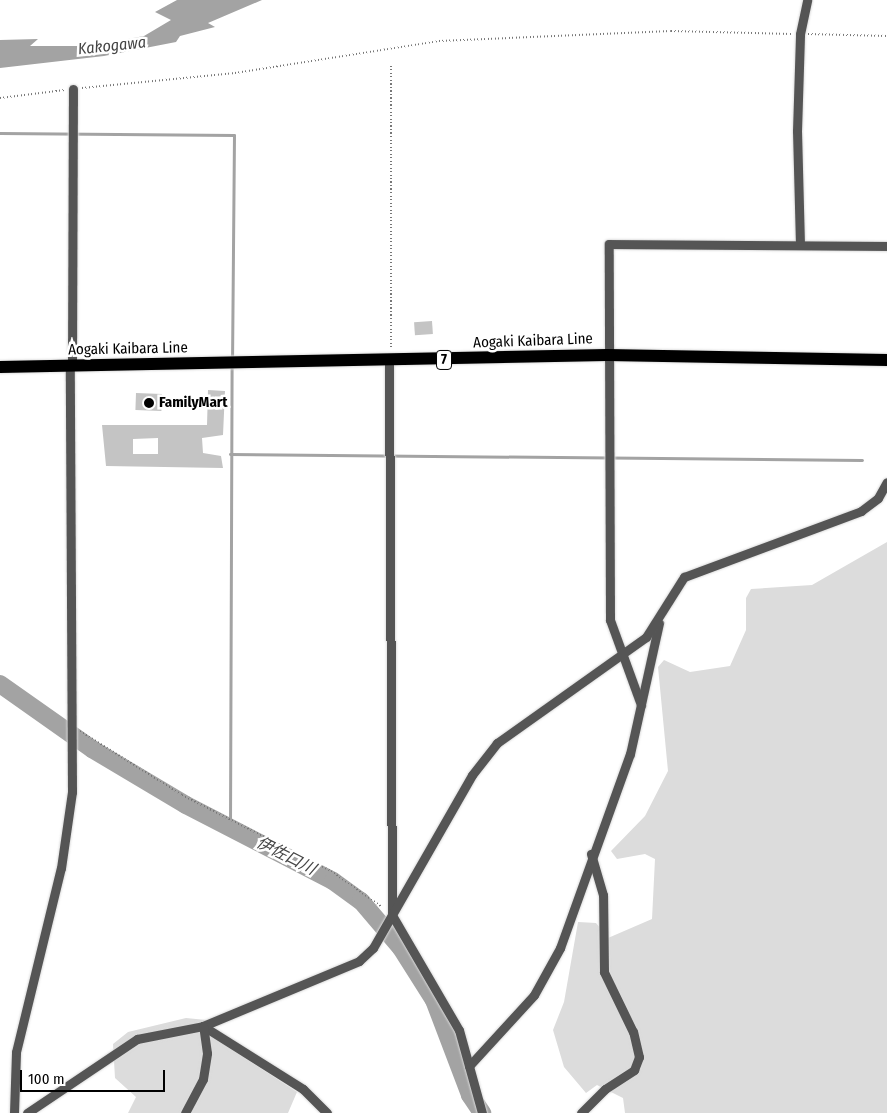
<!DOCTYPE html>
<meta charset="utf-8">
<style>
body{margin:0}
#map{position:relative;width:887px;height:1113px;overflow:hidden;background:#fff;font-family:"Fira Sans Condensed","Noto Sans JP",sans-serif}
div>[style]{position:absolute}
.green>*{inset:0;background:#dcdcdc}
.water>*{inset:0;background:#a3a3a3}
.stream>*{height:3px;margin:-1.5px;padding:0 1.5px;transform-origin:1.5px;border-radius:1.5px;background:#a3a3a3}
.river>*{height:18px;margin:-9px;padding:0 9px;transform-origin:9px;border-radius:9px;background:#a3a3a3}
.building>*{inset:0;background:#c4c4c4;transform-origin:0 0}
.path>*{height:2px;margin-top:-1px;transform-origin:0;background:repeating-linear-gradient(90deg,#777 0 1px,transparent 0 3.5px)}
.roads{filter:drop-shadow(0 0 1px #dbdbdb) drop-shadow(0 0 1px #dbdbdb)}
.street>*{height:9px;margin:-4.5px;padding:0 4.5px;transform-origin:4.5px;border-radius:4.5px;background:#555}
.primary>*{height:12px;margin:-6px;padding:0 6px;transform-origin:6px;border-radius:6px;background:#000}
.dots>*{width:14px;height:14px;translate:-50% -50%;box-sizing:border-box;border:2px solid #fff;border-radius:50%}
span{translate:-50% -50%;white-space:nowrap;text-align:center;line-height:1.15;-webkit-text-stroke:5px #fff;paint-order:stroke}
.shield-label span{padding:1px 4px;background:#fff;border:1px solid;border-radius:4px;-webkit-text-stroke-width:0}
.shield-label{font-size:14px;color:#000;font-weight:700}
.street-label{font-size:15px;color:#000}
.poi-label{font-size:15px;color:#000;font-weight:700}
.left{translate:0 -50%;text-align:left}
.water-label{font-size:16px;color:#444;font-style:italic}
.scale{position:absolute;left:20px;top:1070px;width:145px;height:22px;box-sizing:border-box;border:2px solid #000;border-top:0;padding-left:6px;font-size:15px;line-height:18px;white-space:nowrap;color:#000;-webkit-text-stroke:4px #fff;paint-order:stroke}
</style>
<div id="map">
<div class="green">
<div style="clip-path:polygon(887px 542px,887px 1113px,625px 1113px,623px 1098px,597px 1085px,586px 1093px,564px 1067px,553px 1030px,564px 1002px,578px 922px,596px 923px,608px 938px,652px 919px,655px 859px,645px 854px,617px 859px,611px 851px,645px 816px,668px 771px,658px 667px,664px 660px,690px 672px,730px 666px,746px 630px,746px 598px,751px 589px,812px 585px)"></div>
<div style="clip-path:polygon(186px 1018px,206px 1020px,223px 1044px,297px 1092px,288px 1113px,128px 1113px,136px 1097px,115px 1078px,113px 1044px,128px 1032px)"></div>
</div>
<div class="water">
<div style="clip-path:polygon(177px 0,262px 0,208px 23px,215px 27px,180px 36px,176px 42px,104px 56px,0 68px,0 40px,38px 39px,30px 46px,90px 46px,144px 36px,171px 20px,155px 12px)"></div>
</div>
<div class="stream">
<div style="left:0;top:133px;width:234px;rotate:0.5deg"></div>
<div style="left:234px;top:135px;width:224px;rotate:90.5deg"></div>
<div style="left:230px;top:454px;width:632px;rotate:0.54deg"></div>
<div style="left:230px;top:827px;width:462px;rotate:-89.8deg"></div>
</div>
<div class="river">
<div style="left:0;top:684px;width:113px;rotate:35.2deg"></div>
<div style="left:92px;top:749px;width:109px;rotate:30.8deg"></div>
<div style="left:186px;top:805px;width:165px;rotate:27.3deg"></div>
<div style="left:333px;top:881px;width:34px;rotate:36deg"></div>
<div style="left:361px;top:901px;width:62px;rotate:49.6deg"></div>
<div style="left:401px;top:948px;width:62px;rotate:57.6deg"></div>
<div style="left:434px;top:1000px;width:102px;rotate:69.2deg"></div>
<div style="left:470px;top:1095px;width:22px;rotate:56deg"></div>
</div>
<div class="building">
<div style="left:432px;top:321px;width:13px;height:18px;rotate:86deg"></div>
<div style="clip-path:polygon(evenodd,208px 390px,225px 391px,223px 435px,202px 438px,203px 453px,221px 456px,223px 468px,106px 466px,102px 425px,207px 425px,208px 390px,158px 438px,158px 454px,133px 454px,133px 439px,158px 438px)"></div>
<div style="left:136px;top:393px;width:26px;height:17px;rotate:2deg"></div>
</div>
<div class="path">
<div style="left:808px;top:34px;width:79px;rotate:1.5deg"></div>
<div style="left:391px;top:66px;width:283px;rotate:90deg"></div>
<div style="left:82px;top:88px;width:154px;rotate:-5.6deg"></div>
<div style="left:235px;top:73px;width:206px;rotate:-8.9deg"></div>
<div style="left:439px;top:41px;width:232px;rotate:-2.5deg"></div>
<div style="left:671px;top:31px;width:120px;rotate:1.4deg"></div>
<div style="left:0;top:98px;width:65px;rotate:-7deg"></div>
<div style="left:80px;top:731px;width:120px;rotate:32.1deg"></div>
<div style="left:182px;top:795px;width:167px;rotate:27deg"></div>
<div style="left:331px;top:871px;width:62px;rotate:35.2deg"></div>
</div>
<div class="roads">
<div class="street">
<div style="left:800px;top:245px;width:114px;rotate:-91.5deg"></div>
<div style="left:797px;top:131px;width:97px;rotate:-88.2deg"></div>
<div style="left:800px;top:34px;width:35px;rotate:-78deg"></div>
<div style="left:389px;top:361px;width:554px;rotate:89.69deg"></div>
<div style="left:392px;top:915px;width:133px;rotate:59.8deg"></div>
<div style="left:459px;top:1030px;width:86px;rotate:74.5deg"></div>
<div style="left:72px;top:366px;width:277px;rotate:-89.8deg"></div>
<div style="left:641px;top:705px;width:90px;rotate:-110deg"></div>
<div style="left:610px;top:620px;width:376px;rotate:-90.2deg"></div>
<div style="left:609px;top:244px;width:278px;rotate:0.4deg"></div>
<div style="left:203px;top:1026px;width:118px;rotate:32.2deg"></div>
<div style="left:303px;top:1089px;width:34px;rotate:45deg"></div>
<div style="left:469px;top:1066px;width:96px;rotate:-47.5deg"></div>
<div style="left:534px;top:995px;width:54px;rotate:-61deg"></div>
<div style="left:560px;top:948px;width:206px;rotate:-70.2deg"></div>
<div style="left:630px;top:754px;width:134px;rotate:-77.5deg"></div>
<div style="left:14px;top:1113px;width:61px;rotate:-88.1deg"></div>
<div style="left:16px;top:1052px;width:189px;rotate:-76.3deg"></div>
<div style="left:61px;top:868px;width:77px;rotate:-81.8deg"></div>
<div style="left:72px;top:792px;width:426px;rotate:-90.3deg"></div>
<div style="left:27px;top:1113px;width:133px;rotate:-33.9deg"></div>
<div style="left:137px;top:1039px;width:67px;rotate:-11.1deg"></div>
<div style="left:203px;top:1026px;width:169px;rotate:-22.6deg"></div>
<div style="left:359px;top:961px;width:19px;rotate:-43deg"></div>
<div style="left:373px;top:948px;width:199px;rotate:-60.2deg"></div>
<div style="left:472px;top:775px;width:41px;rotate:-52deg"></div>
<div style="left:497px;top:743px;width:183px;rotate:-35.4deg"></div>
<div style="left:646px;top:637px;width:71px;rotate:-57.7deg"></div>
<div style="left:684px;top:577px;width:189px;rotate:-20.4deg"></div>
<div style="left:861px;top:511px;width:21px;rotate:-37deg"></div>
<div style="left:878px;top:498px;width:18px;rotate:-61deg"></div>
<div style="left:185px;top:1113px;width:38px;rotate:-62deg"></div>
<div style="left:203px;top:1079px;width:26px;rotate:-81deg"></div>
<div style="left:207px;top:1053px;width:27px;rotate:-98deg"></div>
<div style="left:581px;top:1113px;width:34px;rotate:-45deg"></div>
<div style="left:605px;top:1089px;width:35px;rotate:-33deg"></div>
<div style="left:634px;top:1070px;width:14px;rotate:-69deg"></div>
<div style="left:639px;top:1057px;width:26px;rotate:-103deg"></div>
<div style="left:633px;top:1032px;width:67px;rotate:-115.8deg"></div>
<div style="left:604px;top:972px;width:77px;rotate:-90.7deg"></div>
<div style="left:603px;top:895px;width:43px;rotate:-106.3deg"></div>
</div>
<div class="primary">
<div style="left:0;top:367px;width:607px;rotate:-1.13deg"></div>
<div style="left:607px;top:355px;width:280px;rotate:1deg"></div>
</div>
</div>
<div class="dots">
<div style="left:149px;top:403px;background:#000"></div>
</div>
<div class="shield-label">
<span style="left:444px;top:360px">7</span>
</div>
<div class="street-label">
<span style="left:533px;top:341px;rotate:-2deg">Aogaki Kaibara Line</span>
<span style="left:128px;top:349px;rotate:-1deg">Aogaki Kaibara Line</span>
</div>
<div class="poi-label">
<span class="left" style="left:159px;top:403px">FamilyMart</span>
</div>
<div class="water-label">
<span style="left:112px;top:46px;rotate:-6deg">Kakogawa</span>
<span style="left:286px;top:856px;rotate:27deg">伊佐口川</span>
</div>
<div class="scale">100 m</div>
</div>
